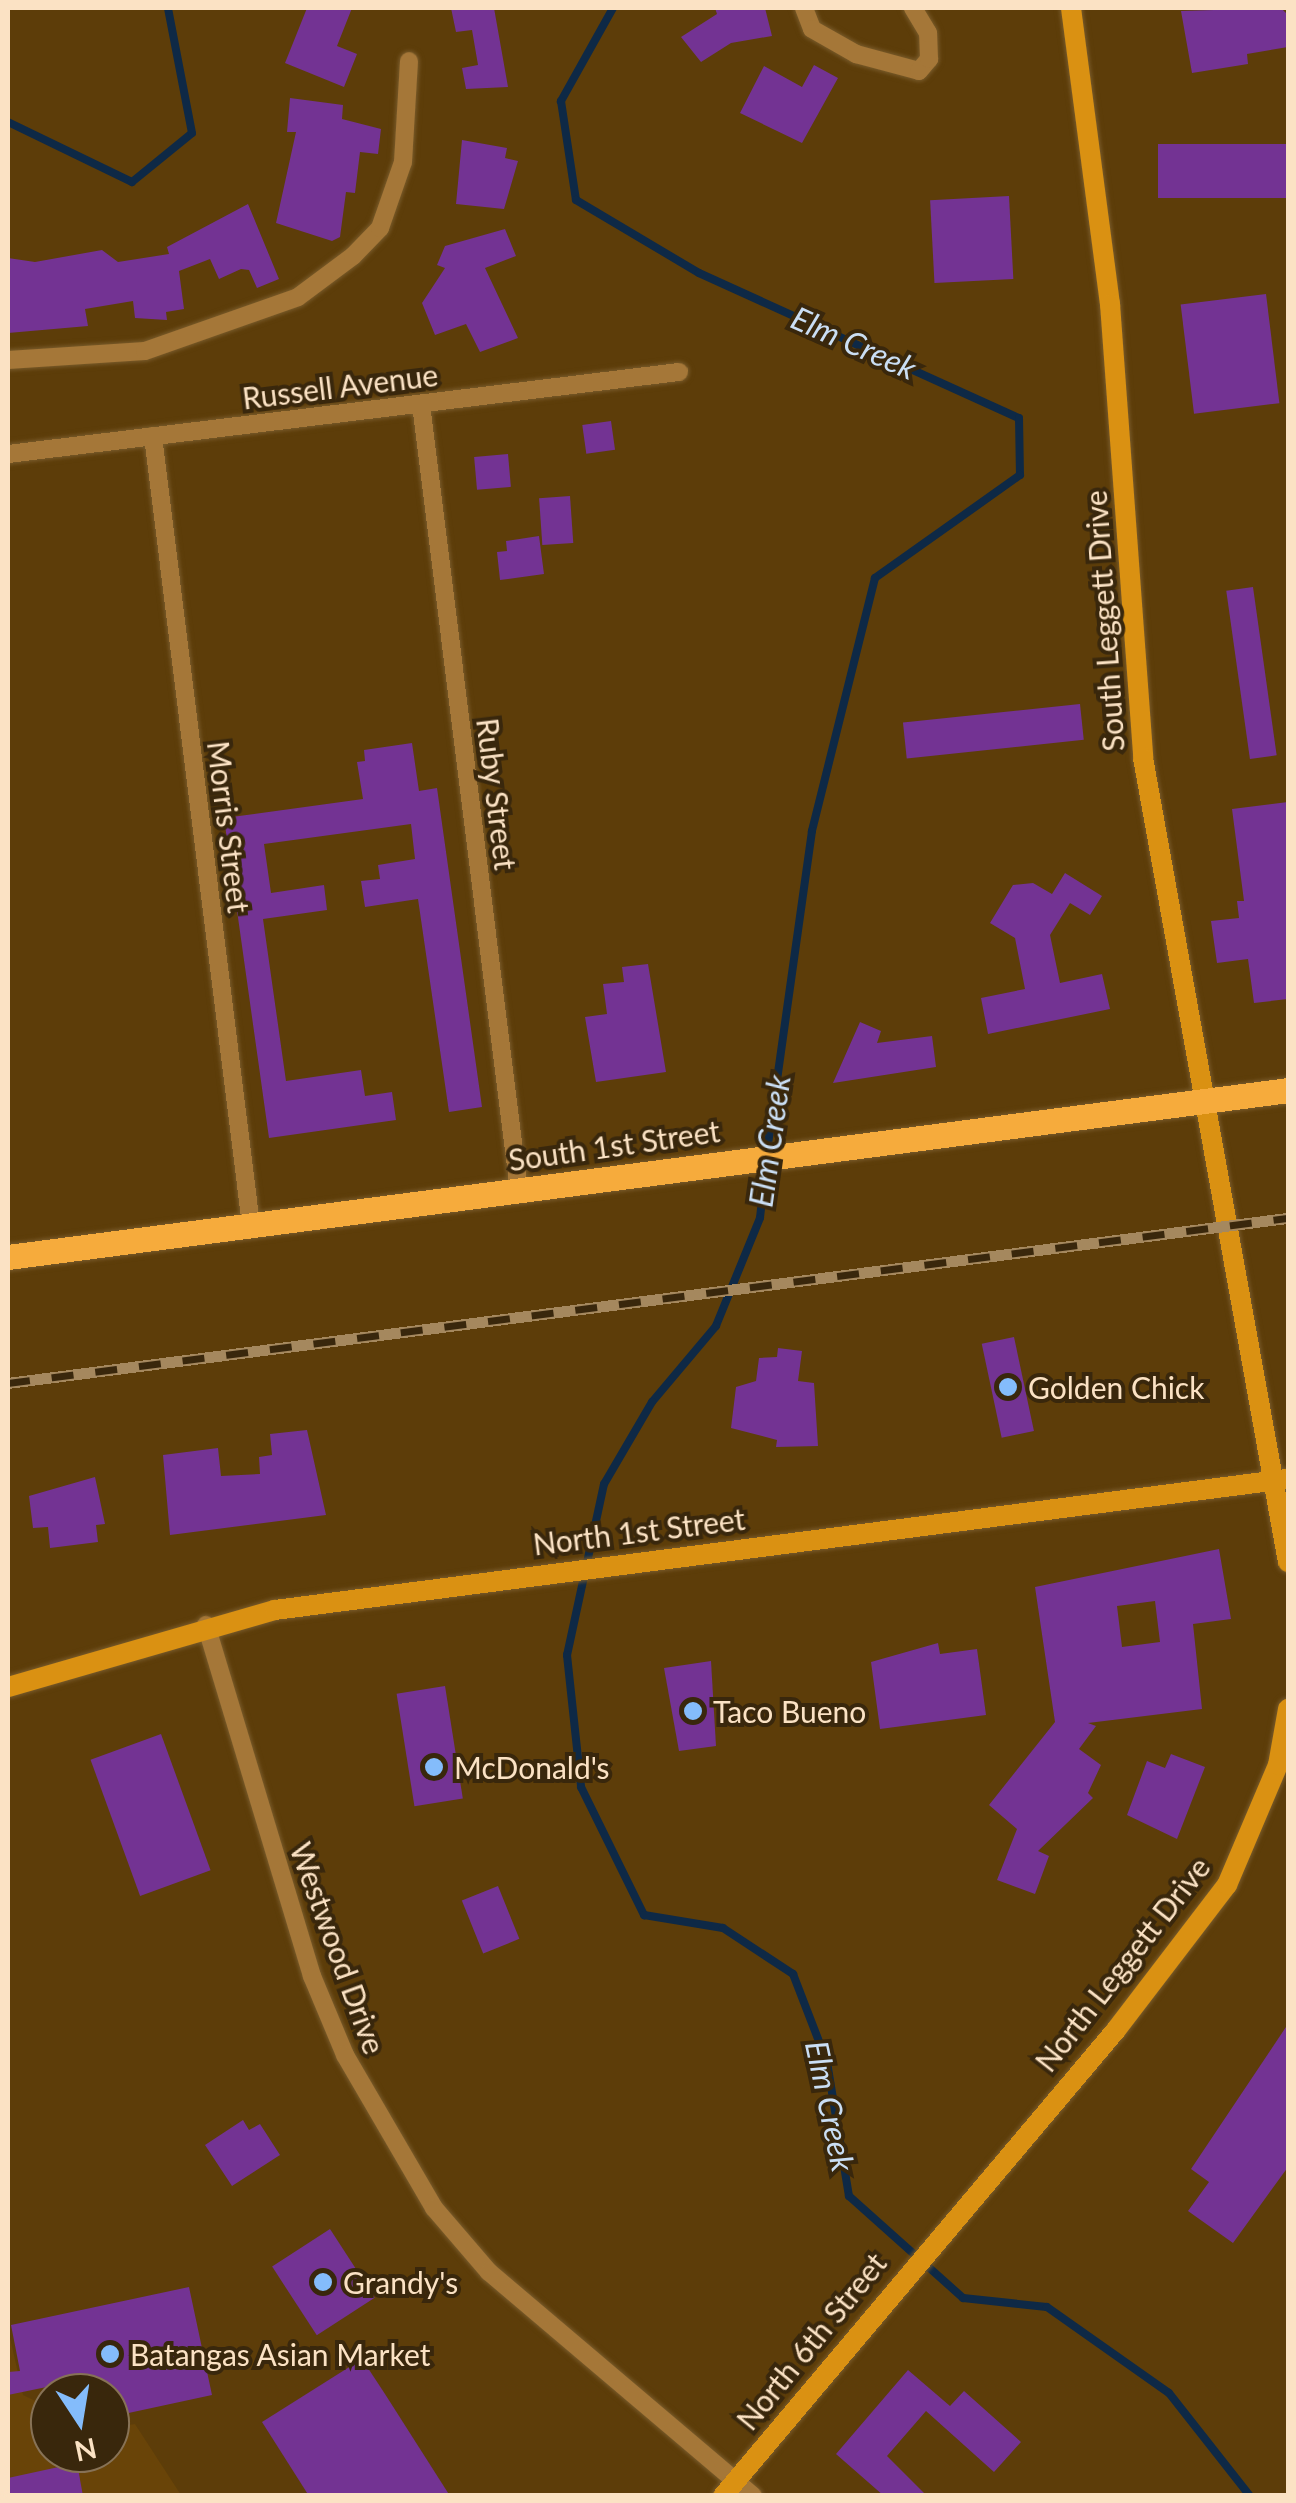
<!DOCTYPE html>
<style>
body{margin:0}
#map{position:relative;width:1296px;height:2503px;overflow:hidden;background:#5d3d09;font-family:Lato,sans-serif}
div>[style]{position:absolute}
.built>*{inset:0;background:#694408}
.stream>*{height:8px;margin:-4px;padding:0 4px;transform-origin:4px;border-radius:4px;background:#0e2946}
.building>*{inset:0;background:#733393;transform-origin:0 0}
.roads{filter:drop-shadow(0 0 2px #795b2b) drop-shadow(0 0 2px #795b2b)}
.street>*{height:18px;margin:-9px;padding:0 9px;transform-origin:9px;border-radius:9px;background:#a57738}
.secondary>*{height:20px;margin:-10px;padding:0 10px;transform-origin:10px;border-radius:10px;background:#da9112}
.primary>*{height:25px;margin:-12.5px;padding:0 12.5px;transform-origin:12.5px;border-radius:12.5px;background:#f6ab3c}
.rail>*{height:11px;margin-top:-5.5px;transform-origin:0;background:repeating-linear-gradient(90deg,#39270c 0 22px,#a5885e 0 44px);box-sizing:border-box;border-block:2px solid #a5885e}
.dots>*{width:28px;height:28px;translate:-50% -50%;box-sizing:border-box;border:5px solid #39270c;border-radius:50%}
span{translate:-50% -50%;white-space:nowrap;text-align:center;line-height:1.15;-webkit-text-stroke:8px #39270c;paint-order:stroke}
.street-label{font-size:30px;color:#fbe2c4}
.poi-label{font-size:30px;color:#fbe2c4}
.left{translate:0 -50%;text-align:left}
.water-label{font-size:32px;color:#cadef4;font-style:italic}
.frame{position:absolute;inset:0;border:10px solid #fbe2c4;pointer-events:none}
.north{position:absolute;left:30px;top:2373px;width:100px;height:100px;box-sizing:border-box;background:#39270c;border:2px solid #877256;border-radius:50%;rotate:168deg;font-size:28px;font-weight:700;line-height:40px;text-align:center;color:#fbe2c4}
.north::after{content:'';display:block;margin:auto;width:35px;height:45px;background:#84bcfb;clip-path:polygon(50% 0,100% 100%,50% 72%,0 100%)}
</style>
<div id="map">
<div class="built">
<div style="clip-path:polygon(8px 2329px,23px 2395px,50px 2408px,50px 2453px,110px 2453px,110px 2428px,135px 2424px,181px 2495px,8px 2495px)"></div>
</div>
<div class="stream">
<div style="left:613px;top:8px;width:107px;rotate:119.2deg"></div>
<div style="left:561px;top:101px;width:100px;rotate:81.4deg"></div>
<div style="left:576px;top:200px;width:143px;rotate:30.7deg"></div>
<div style="left:699px;top:273px;width:351px;rotate:24.4deg"></div>
<div style="left:1019px;top:418px;width:57px;rotate:89deg"></div>
<div style="left:1020px;top:475px;width:178px;rotate:144.6deg"></div>
<div style="left:875px;top:578px;width:261px;rotate:104deg"></div>
<div style="left:812px;top:831px;width:323px;rotate:98deg"></div>
<div style="left:8px;top:122px;width:138px;rotate:25.8deg"></div>
<div style="left:132px;top:182px;width:77px;rotate:-39.2deg"></div>
<div style="left:192px;top:133px;width:127px;rotate:-100.9deg"></div>
<div style="left:766px;top:1165px;width:53px;rotate:96.5deg"></div>
<div style="left:760px;top:1218px;width:117px;rotate:112.2deg"></div>
<div style="left:716px;top:1326px;width:99px;rotate:130.1deg"></div>
<div style="left:652px;top:1402px;width:95px;rotate:120.3deg"></div>
<div style="left:604px;top:1484px;width:175px;rotate:102.2deg"></div>
<div style="left:567px;top:1655px;width:133px;rotate:83.9deg"></div>
<div style="left:581px;top:1787px;width:143px;rotate:63.8deg"></div>
<div style="left:644px;top:1915px;width:80px;rotate:9.3deg"></div>
<div style="left:723px;top:1928px;width:84px;rotate:33.3deg"></div>
<div style="left:793px;top:1974px;width:94px;rotate:68.9deg"></div>
<div style="left:827px;top:2062px;width:136px;rotate:80.7deg"></div>
<div style="left:849px;top:2196px;width:153px;rotate:41.8deg"></div>
<div style="left:963px;top:2298px;width:84px;rotate:6.1deg"></div>
<div style="left:1047px;top:2307px;width:149px;rotate:35.2deg"></div>
<div style="left:1169px;top:2393px;width:131px;rotate:51.8deg"></div>
</div>
<div class="building">
<div style="clip-path:polygon(307px 8px,352px 8px,337px 46px,357px 54px,344px 87px,285px 63px)"></div>
<div style="clip-path:polygon(451px 8px,494px 8px,508px 87px,466px 89px,462px 68px,478px 65px,472px 30px,456px 32px)"></div>
<div style="clip-path:polygon(715px 8px,765px 8px,772px 36px,731px 43px,701px 62px,681px 37px,717px 14px)"></div>
<div style="clip-path:polygon(1281px 8px,1288px 15px,1288px 47px,1247px 54px,1248px 64px,1192px 73px,1181px 11px)"></div>
<div style="clip-path:polygon(814px 65px,838px 78px,802px 143px,740px 113px,764px 66px,802px 87px)"></div>
<div style="clip-path:polygon(290px 98px,343px 105px,342px 119px,381px 129px,378px 154px,360px 152px,355px 193px,346px 192px,340px 237px,332px 241px,276px 223px,296px 132px,287px 132px)"></div>
<div style="clip-path:polygon(462px 140px,507px 148px,505px 158px,518px 161px,504px 209px,456px 204px)"></div>
<div style="left:1288px;top:144px;width:54px;height:130px;rotate:90deg"></div>
<div style="left:1009px;top:196px;width:83px;height:79px;rotate:87deg"></div>
<div style="clip-path:polygon(248px 204px,279px 279px,257px 288px,249px 270px,241px 269px,219px 279px,210px 259px,179px 271px,184px 309px,166px 312px,167px 320px,135px 318px,133px 301px,85px 309px,88px 326px,8px 333px,8px 258px,35px 262px,102px 250px,118px 262px,169px 254px,167px 247px)"></div>
<div style="clip-path:polygon(505px 229px,516px 256px,485px 268px,518px 338px,480px 352px,466px 324px,435px 335px,422px 303px,445px 268px,437px 265px,445px 246px)"></div>
<div style="left:1266px;top:294px;width:110px;height:86px;rotate:83deg"></div>
<div style="left:611px;top:421px;width:29px;height:29px;rotate:82deg"></div>
<div style="left:508px;top:454px;width:33px;height:34px;rotate:85deg"></div>
<div style="left:570px;top:496px;width:47px;height:31px;rotate:86deg"></div>
<div style="clip-path:polygon(539px 536px,544px 574px,500px 580px,497px 552px,507px 551px,506px 541px)"></div>
<div style="left:1253px;top:587px;width:170px;height:27px;rotate:82deg"></div>
<div style="left:1080px;top:704px;width:36px;height:178px;rotate:84deg"></div>
<div style="clip-path:polygon(412px 743px,419px 791px,437px 788px,482px 1107px,449px 1112px,418px 899px,365px 907px,361px 881px,380px 879px,378px 865px,415px 859px,411px 824px,264px 844px,271px 893px,324px 885px,327px 910px,263px 919px,286px 1081px,361px 1070px,365px 1096px,392px 1092px,396px 1120px,269px 1138px,224px 818px,363px 799px,357px 762px,365px 761px,364px 750px)"></div>
<div style="clip-path:polygon(1288px 802px,1288px 999px,1254px 1003px,1248px 959px,1217px 963px,1211px 921px,1239px 918px,1237px 901px,1244px 901px,1232px 809px)"></div>
<div style="clip-path:polygon(1065px 873px,1102px 896px,1090px 915px,1070px 903px,1050px 935px,1060px 983px,1102px 974px,1110px 1009px,988px 1034px,981px 998px,1025px 989px,1015px 938px,990px 923px,1013px 885px,1033px 883px,1052px 894px)"></div>
<div style="clip-path:polygon(648px 964px,666px 1072px,596px 1082px,585px 1017px,607px 1014px,603px 984px,624px 982px,622px 967px)"></div>
<div style="clip-path:polygon(860px 1022px,881px 1031px,877px 1043px,932px 1036px,936px 1067px,833px 1083px)"></div>
<div style="left:1014px;top:1337px;width:96px;height:33px;rotate:78deg"></div>
<div style="clip-path:polygon(778px 1348px,802px 1351px,798px 1381px,814px 1383px,818px 1446px,776px 1447px,777px 1440px,731px 1428px,736px 1387px,756px 1381px,759px 1358px,777px 1357px)"></div>
<div style="clip-path:polygon(307px 1430px,326px 1515px,170px 1535px,163px 1455px,218px 1448px,221px 1476px,260px 1474px,259px 1457px,272px 1455px,270px 1434px)"></div>
<div style="clip-path:polygon(95px 1477px,105px 1524px,96px 1525px,98px 1542px,50px 1548px,48px 1527px,33px 1528px,29px 1496px)"></div>
<div style="clip-path:polygon(evenodd,1219px 1549px,1231px 1619px,1193px 1624px,1202px 1709px,1088px 1723px,1096px 1726px,1079px 1749px,1101px 1765px,1088px 1793px,1093px 1798px,1038px 1851px,1049px 1856px,1035px 1894px,997px 1880px,1017px 1829px,989px 1805px,1055px 1722px,1035px 1587px,1219px 1549px,1155px 1601px,1160px 1642px,1122px 1647px,1117px 1606px,1155px 1601px)"></div>
<div style="clip-path:polygon(938px 1643px,940px 1654px,977px 1649px,986px 1715px,880px 1729px,871px 1662px)"></div>
<div style="clip-path:polygon(711px 1661px,716px 1746px,679px 1751px,664px 1668px)"></div>
<div style="left:445px;top:1686px;width:114px;height:49px;rotate:81deg"></div>
<div style="left:161px;top:1734px;width:145px;height:75px;rotate:70deg"></div>
<div style="clip-path:polygon(1171px 1754px,1205px 1767px,1177px 1839px,1127px 1815px,1147px 1761px,1165px 1768px)"></div>
<div style="left:498px;top:1886px;width:57px;height:39px;rotate:68deg"></div>
<div style="clip-path:polygon(1288px 2024px,1288px 2167px,1233px 2243px,1188px 2211px,1209px 2182px,1191px 2169px)"></div>
<div style="clip-path:polygon(243px 2120px,249px 2130px,260px 2124px,280px 2155px,232px 2186px,205px 2145px)"></div>
<div style="left:330px;top:2229px;width:82px;height:69px;rotate:57deg"></div>
<div style="clip-path:polygon(189px 2287px,212px 2395px,110px 2417px,110px 2393px,95px 2388px,68px 2393px,66px 2383px,8px 2395px,8px 2372px,20px 2371px,11px 2325px)"></div>
<div style="clip-path:polygon(362px 2359px,385px 2394px,450px 2496px,309px 2496px,262px 2422px)"></div>
<div style="clip-path:polygon(908px 2370px,950px 2406px,964px 2391px,1021px 2442px,994px 2472px,926px 2411px,887px 2456px,927px 2496px,884px 2496px,836px 2454px)"></div>
<div style="clip-path:polygon(77px 2463px,83px 2496px,8px 2496px,8px 2478px)"></div>
</div>
<div class="roads">
<div class="street">
<div style="left:804px;top:8px;width:22px;rotate:69deg"></div>
<div style="left:812px;top:29px;width:51px;rotate:29.6deg"></div>
<div style="left:856px;top:54px;width:65px;rotate:15.1deg"></div>
<div style="left:919px;top:71px;width:16px;rotate:-50deg"></div>
<div style="left:929px;top:59px;width:26px;rotate:-92deg"></div>
<div style="left:928px;top:33px;width:29px;rotate:-121deg"></div>
<div style="left:8px;top:360px;width:137px;rotate:-3.8deg"></div>
<div style="left:145px;top:351px;width:162px;rotate:-19.4deg"></div>
<div style="left:298px;top:297px;width:69px;rotate:-36.7deg"></div>
<div style="left:353px;top:256px;width:39px;rotate:-46deg"></div>
<div style="left:380px;top:228px;width:70px;rotate:-70.8deg"></div>
<div style="left:403px;top:162px;width:101px;rotate:-86.6deg"></div>
<div style="left:421px;top:404px;width:793px;rotate:82.9deg"></div>
<div style="left:153px;top:436px;width:795px;rotate:82.92deg"></div>
<div style="left:8px;top:454px;width:676px;rotate:-6.97deg"></div>
<div style="left:206px;top:1625px;width:367px;rotate:73.2deg"></div>
<div style="left:312px;top:1976px;width:86px;rotate:67.3deg"></div>
<div style="left:345px;top:2055px;width:177px;rotate:59.8deg"></div>
<div style="left:434px;top:2208px;width:84px;rotate:49.3deg"></div>
<div style="left:489px;top:2272px;width:346px;rotate:40.3deg"></div>
</div>
<div class="secondary">
<div style="left:1071px;top:8px;width:299px;rotate:82.5deg"></div>
<div style="left:1110px;top:304px;width:455px;rotate:85.8deg"></div>
<div style="left:1143px;top:758px;width:817px;rotate:79.78deg"></div>
<div style="left:8px;top:1687px;width:278px;rotate:-16.1deg"></div>
<div style="left:275px;top:1610px;width:1020px;rotate:-7.38deg"></div>
<div style="left:723px;top:2496px;width:610px;rotate:-49.86deg"></div>
<div style="left:1116px;top:2030px;width:183px;rotate:-52.6deg"></div>
<div style="left:1227px;top:1885px;width:130px;rotate:-67deg"></div>
<div style="left:1278px;top:1765px;width:57px;rotate:-79.9deg"></div>
</div>
<div class="primary">
<div style="left:8px;top:1257px;width:1291px;rotate:-7.43deg"></div>
</div>
</div>
<div class="rail">
<div style="left:8px;top:1383px;width:1291px;rotate:-7.35deg"></div>
</div>
<div class="dots">
<div style="left:1008px;top:1387px;background:#84bcfb"></div>
<div style="left:693px;top:1711px;background:#84bcfb"></div>
<div style="left:434px;top:1767px;background:#84bcfb"></div>
<div style="left:323px;top:2282px;background:#84bcfb"></div>
<div style="left:110px;top:2354px;background:#84bcfb"></div>
</div>
<div class="street-label">
<span style="left:340px;top:386px;rotate:-7deg">Russell Avenue</span>
<span style="left:1104px;top:621px;rotate:-94deg">South Leggett Drive</span>
<span style="left:497px;top:794px;rotate:83deg">Ruby Street</span>
<span style="left:229px;top:827px;rotate:83deg">Morris Street</span>
<span style="left:614px;top:1145px;rotate:-8deg">South 1st Street</span>
<span style="left:639px;top:1531px;rotate:-7deg">North 1st Street</span>
<span style="left:338px;top:1948px;rotate:70deg">Westwood Drive</span>
<span style="left:1122px;top:1964px;rotate:-52deg">North Leggett Drive</span>
<span style="left:811px;top:2341px;rotate:-51deg">North 6th Street</span>
</div>
<div class="poi-label">
<span class="left" style="left:1028px;top:1387px">Golden Chick</span>
<span class="left" style="left:713px;top:1711px">Taco Bueno</span>
<span class="left" style="left:454px;top:1767px">McDonald's</span>
<span class="left" style="left:343px;top:2282px">Grandy's</span>
<span class="left" style="left:130px;top:2354px">Batangas Asian Market</span>
</div>
<div class="water-label">
<span style="left:854px;top:343px;rotate:24deg">Elm Creek</span>
<span style="left:770px;top:1141px;rotate:-82deg">Elm Creek</span>
<span style="left:830px;top:2106px;rotate:78deg">Elm Creek</span>
</div>
<div class="frame"></div>
<div class="north">N</div>
</div>
